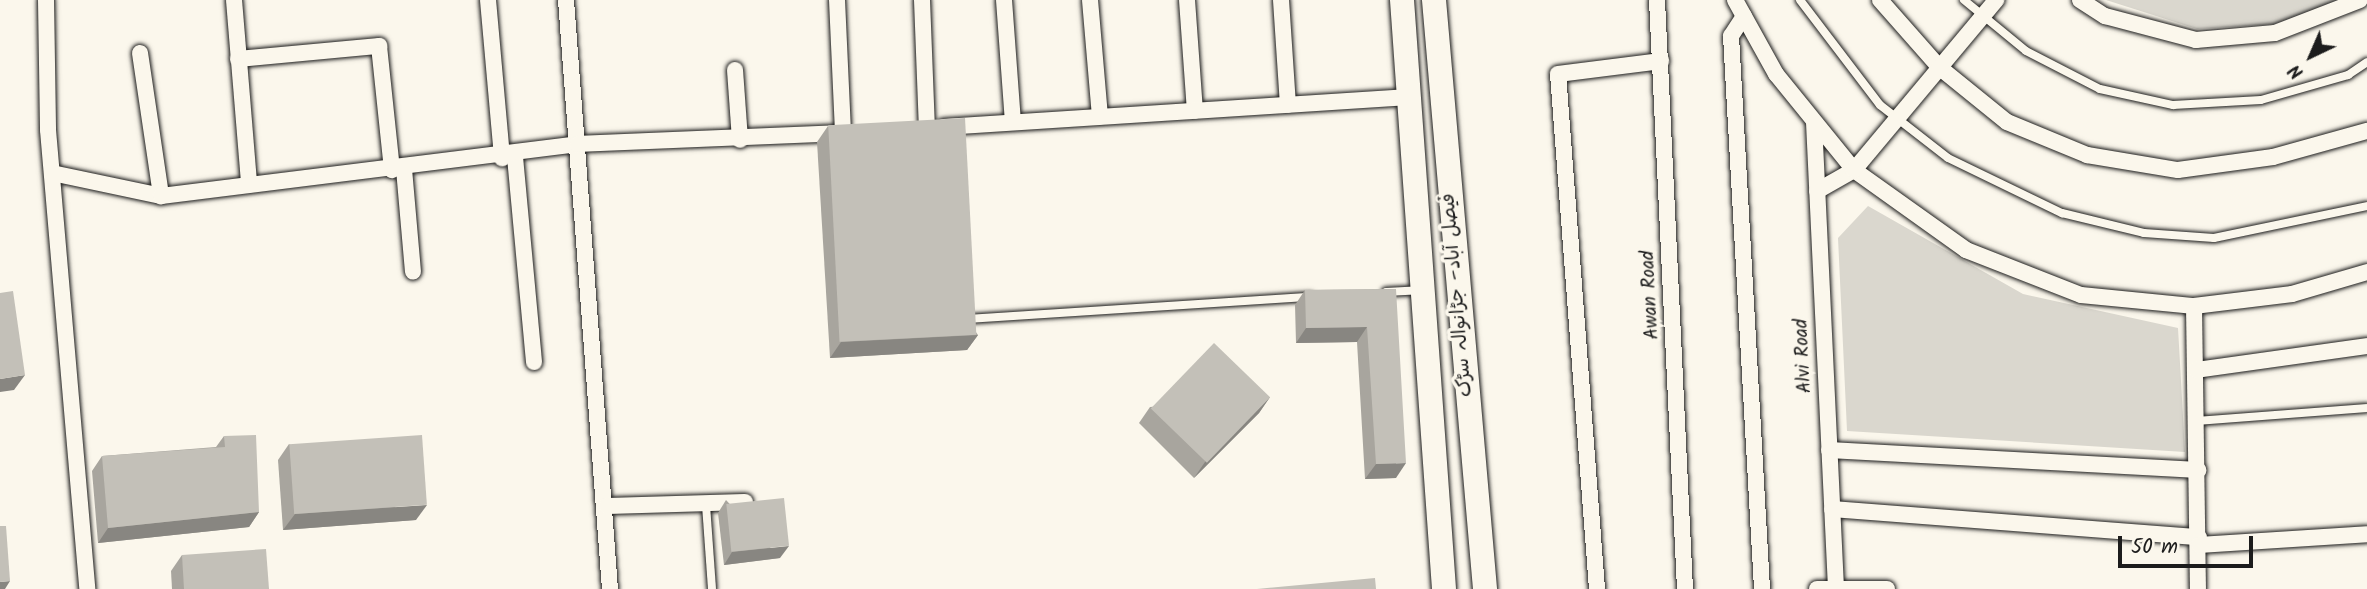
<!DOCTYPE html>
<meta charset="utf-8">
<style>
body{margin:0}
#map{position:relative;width:2367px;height:589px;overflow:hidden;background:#fbf7ec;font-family:Kalam,"Playpen Sans Arabic",sans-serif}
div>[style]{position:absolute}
.green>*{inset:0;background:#dad7ce}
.roads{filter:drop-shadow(0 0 2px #1c1c1c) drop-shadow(0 0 2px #1c1c1c)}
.lane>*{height:8px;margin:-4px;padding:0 4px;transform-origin:4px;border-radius:4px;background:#fbf7ec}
.street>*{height:16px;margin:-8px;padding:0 8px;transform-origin:8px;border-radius:8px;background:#fbf7ec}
.primary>*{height:24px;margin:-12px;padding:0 12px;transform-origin:12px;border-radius:12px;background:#fbf7ec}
.wall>*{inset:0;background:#a8a59e}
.shaded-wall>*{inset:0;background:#888681}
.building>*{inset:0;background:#c3c0b8;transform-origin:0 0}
span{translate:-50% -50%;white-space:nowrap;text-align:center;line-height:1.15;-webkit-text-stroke:7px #fbf7ec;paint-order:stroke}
.street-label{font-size:19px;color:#1c1c1c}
.north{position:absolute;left:2276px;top:21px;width:70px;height:70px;-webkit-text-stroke:5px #fbf7ec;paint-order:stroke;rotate:224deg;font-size:19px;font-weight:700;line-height:28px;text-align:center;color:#1c1c1c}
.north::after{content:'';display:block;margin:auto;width:24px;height:32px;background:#1c1c1c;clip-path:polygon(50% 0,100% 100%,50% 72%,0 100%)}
.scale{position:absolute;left:2118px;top:536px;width:135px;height:32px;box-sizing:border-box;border:4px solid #1c1c1c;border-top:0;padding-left:9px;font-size:21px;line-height:24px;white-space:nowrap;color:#1c1c1c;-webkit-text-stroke:5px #fbf7ec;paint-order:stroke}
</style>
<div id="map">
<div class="green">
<div style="clip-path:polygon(2106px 0,2343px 0,2275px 24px,2197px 29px)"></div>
<div style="clip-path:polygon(1868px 206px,2023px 294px,2178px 328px,2185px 452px,1847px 431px,1838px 238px)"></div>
</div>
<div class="roads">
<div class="lane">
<div style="left:1800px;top:0;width:132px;rotate:52.7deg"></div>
<div style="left:1880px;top:105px;width:86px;rotate:37.9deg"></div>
<div style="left:1948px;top:158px;width:127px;rotate:25.8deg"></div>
<div style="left:2062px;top:213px;width:84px;rotate:13.7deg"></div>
<div style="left:2144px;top:233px;width:70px;rotate:4.1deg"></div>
<div style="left:2214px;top:238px;width:156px;rotate:-11.8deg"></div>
<div style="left:1964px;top:0;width:80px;rotate:39.4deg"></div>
<div style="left:2026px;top:51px;width:83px;rotate:27.2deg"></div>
<div style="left:2100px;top:89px;width:75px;rotate:12.4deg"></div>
<div style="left:2173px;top:105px;width:88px;rotate:-3.3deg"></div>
<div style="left:2261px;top:100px;width:91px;rotate:-16deg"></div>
<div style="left:2348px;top:75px;width:23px;rotate:-34deg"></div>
<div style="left:1386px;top:292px;width:33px;rotate:-3deg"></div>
<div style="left:967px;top:319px;width:344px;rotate:-3.7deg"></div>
<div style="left:2197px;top:421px;width:170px;rotate:-4.4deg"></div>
<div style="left:706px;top:505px;width:84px;rotate:85.9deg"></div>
</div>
<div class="street">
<div style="left:46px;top:0;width:130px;rotate:89.1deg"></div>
<div style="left:48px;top:130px;width:461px;rotate:85.1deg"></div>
<div style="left:234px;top:0;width:185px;rotate:85.3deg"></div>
<div style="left:488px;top:0;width:159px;rotate:84.9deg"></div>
<div style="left:566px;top:0;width:591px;rotate:85.73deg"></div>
<div style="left:837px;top:0;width:133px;rotate:87.4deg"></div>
<div style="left:922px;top:0;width:128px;rotate:87.8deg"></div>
<div style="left:1004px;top:0;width:122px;rotate:85.8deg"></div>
<div style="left:1090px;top:0;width:117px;rotate:85.1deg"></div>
<div style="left:1187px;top:0;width:111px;rotate:85.9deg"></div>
<div style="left:1281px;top:0;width:105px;rotate:86.2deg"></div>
<div style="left:1657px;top:0;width:590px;rotate:87.28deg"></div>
<div style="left:1735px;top:0;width:85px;rotate:61deg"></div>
<div style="left:1776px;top:74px;width:124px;rotate:50.9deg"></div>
<div style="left:1854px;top:170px;width:138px;rotate:35.5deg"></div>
<div style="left:1966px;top:250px;width:123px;rotate:21.4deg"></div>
<div style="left:2081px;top:295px;width:114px;rotate:5.6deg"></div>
<div style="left:2194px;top:306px;width:99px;rotate:-7deg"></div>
<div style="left:2292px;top:294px;width:78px;rotate:-16.3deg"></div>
<div style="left:1880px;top:0;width:89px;rotate:48.6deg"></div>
<div style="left:1939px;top:67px;width:87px;rotate:39deg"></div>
<div style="left:2007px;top:122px;width:87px;rotate:22.4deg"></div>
<div style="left:2087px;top:155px;width:92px;rotate:9.4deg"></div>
<div style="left:2178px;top:170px;width:96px;rotate:-7.8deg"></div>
<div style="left:2273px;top:157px;width:98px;rotate:-15.5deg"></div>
<div style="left:2080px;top:0;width:30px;rotate:33deg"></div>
<div style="left:2105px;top:16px;width:94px;rotate:14.8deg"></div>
<div style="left:2196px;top:40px;width:79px;rotate:-5.1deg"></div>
<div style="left:2275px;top:33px;width:91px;rotate:-21.2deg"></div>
<div style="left:1744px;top:16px;width:24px;rotate:123deg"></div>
<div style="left:1731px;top:36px;width:554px;rotate:86.79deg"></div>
<div style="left:140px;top:53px;width:145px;rotate:81.6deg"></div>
<div style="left:238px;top:59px;width:142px;rotate:-5.3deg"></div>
<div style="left:379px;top:46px;width:125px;rotate:84deg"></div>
<div style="left:735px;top:70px;width:70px;rotate:85.9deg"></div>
<div style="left:1814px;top:122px;width:468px;rotate:87.3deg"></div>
<div style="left:944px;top:127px;width:466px;rotate:-3.7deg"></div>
<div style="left:515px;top:157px;width:206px;rotate:84.7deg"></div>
<div style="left:404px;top:169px;width:103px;rotate:85deg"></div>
<div style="left:52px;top:173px;width:111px;rotate:11.9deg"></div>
<div style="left:161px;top:196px;width:420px;rotate:-7.1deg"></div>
<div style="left:578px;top:144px;width:263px;rotate:-2.4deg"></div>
<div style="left:1817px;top:191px;width:43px;rotate:-29.6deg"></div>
<div style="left:1854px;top:170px;width:222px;rotate:-50.1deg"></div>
<div style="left:2194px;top:306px;width:283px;rotate:89.2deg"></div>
<div style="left:2196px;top:370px;width:173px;rotate:-8deg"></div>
<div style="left:1829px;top:450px;width:370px;rotate:3.1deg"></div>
<div style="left:607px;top:506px;width:138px;rotate:-1.7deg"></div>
<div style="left:1832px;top:509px;width:368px;rotate:4.4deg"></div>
<div style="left:2199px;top:545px;width:168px;rotate:-3.7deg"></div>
<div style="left:1597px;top:589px;width:516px;rotate:-94.33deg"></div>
<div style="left:1558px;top:74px;width:104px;rotate:-7.2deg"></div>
<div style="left:1817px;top:589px;width:70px"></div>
</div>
<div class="primary">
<div style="left:1402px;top:0;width:590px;rotate:85.92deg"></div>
<div style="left:1434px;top:0;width:591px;rotate:85.05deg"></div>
</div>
</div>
<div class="wall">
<div style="clip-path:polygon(828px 126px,978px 335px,967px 350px,830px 358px,817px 142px)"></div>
<div style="clip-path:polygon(1396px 289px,1396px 478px,1365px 479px,1357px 342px,1296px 343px,1295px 305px,1305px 290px)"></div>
<div style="clip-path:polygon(1270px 397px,1259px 413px,1194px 478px,1139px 423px,1150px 407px)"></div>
<div style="clip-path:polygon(224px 436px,259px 512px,249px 527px,98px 543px,92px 471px,102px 456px,216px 447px)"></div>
<div style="clip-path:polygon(289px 444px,416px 520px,283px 530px,278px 460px)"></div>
<div style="clip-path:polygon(726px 500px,780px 558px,724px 565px,718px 513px)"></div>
<div style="clip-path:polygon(182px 555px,269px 589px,172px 589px,171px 571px)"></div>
</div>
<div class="shaded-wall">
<div style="clip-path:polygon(1367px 327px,1357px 342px,1296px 343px,1306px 328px)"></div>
<div style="clip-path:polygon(978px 335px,967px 350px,830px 358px,841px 342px)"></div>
<div style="clip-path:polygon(25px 375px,14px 390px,0 392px,0 379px)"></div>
<div style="clip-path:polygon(1270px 397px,1259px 413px,1194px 478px,1205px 462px)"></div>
<div style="clip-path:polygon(1406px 463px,1396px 478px,1365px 479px,1376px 464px)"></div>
<div style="clip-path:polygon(427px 505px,416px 520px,283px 530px,295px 514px)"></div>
<div style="clip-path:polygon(259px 512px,249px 527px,98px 543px,108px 528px)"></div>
<div style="clip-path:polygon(789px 546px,780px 558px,724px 565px,732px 552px)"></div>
<div style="clip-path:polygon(10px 581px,5px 589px,0 589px,0 582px)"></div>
</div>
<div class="building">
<div style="left:965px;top:118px;width:217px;height:137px;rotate:87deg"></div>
<div style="clip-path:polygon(1396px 289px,1406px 463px,1376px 464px,1367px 327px,1306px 328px,1305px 290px)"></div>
<div style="clip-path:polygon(13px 291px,25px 375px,0 379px,0 293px)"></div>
<div style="left:1214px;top:343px;width:78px;height:91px;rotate:44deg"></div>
<div style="clip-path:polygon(256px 435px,259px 512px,108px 528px,102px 456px,225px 447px,224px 436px)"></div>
<div style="left:422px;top:435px;width:70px;height:133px;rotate:86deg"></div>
<div style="left:784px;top:498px;width:48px;height:58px;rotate:84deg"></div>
<div style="clip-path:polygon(0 526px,6px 526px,10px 581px,0 582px)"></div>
<div style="clip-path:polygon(266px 549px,269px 589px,184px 589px,182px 555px)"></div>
<div style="clip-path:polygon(1375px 578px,1376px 589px,1257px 589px)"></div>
</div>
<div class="street-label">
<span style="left:1458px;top:295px;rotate:-95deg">فیصل آباد– جڑانوالہ سڑک</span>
<span style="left:1651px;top:295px;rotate:-93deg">Awan Road</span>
<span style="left:1804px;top:356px;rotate:-93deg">Alvi Road</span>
</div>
<div class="north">N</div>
<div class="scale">50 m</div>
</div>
